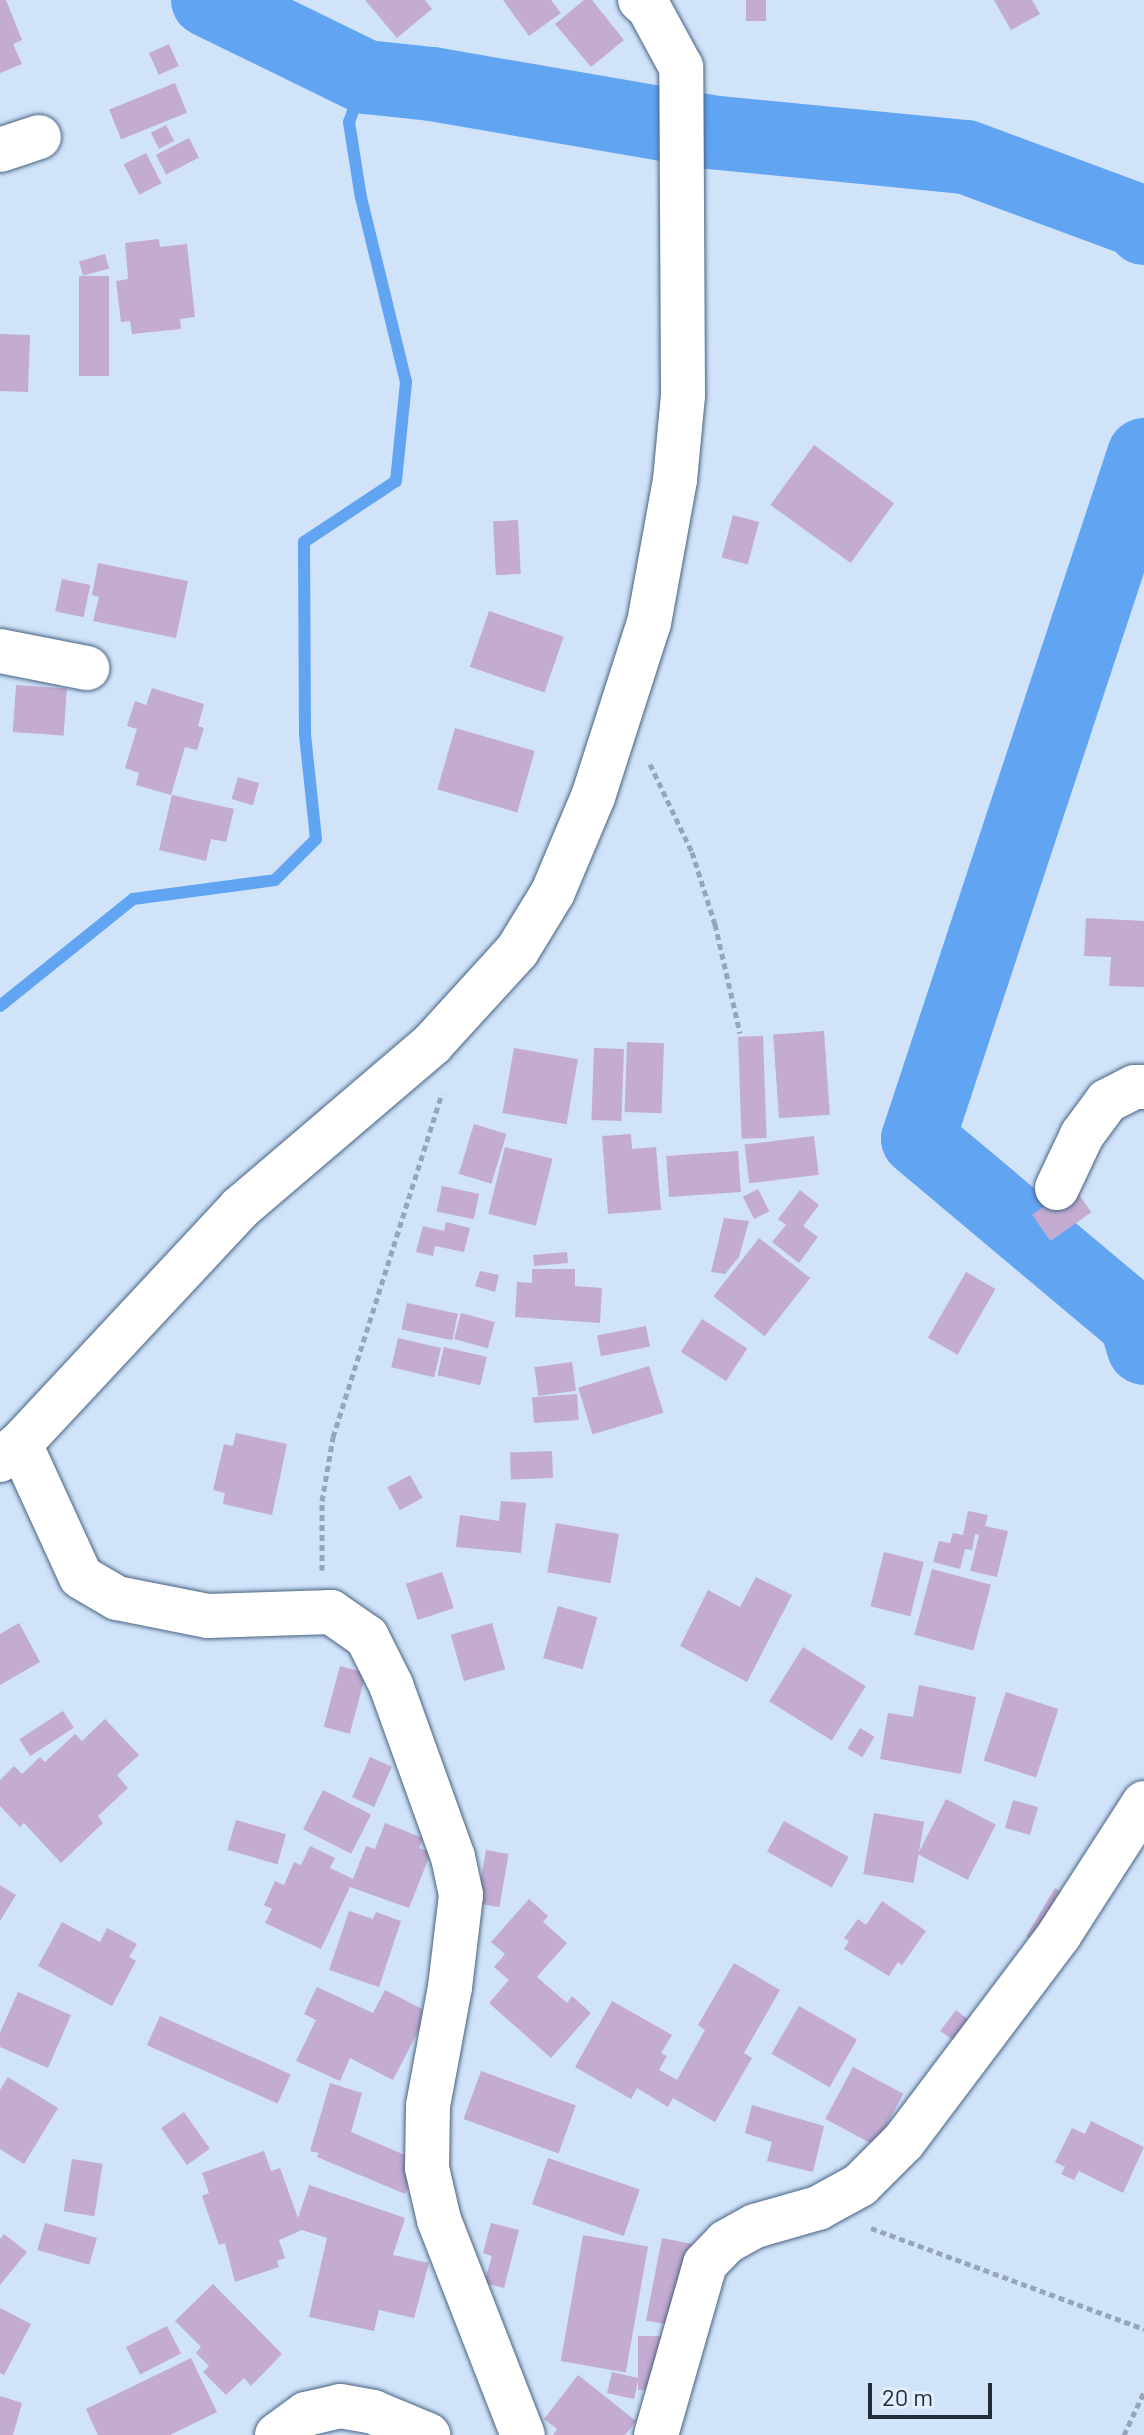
<!DOCTYPE html>
<style>
body{margin:0}
#map{position:relative;width:1144px;height:2435px;overflow:hidden;background:#d0e3f9;font-family:Barlow,sans-serif}
div>[style]{position:absolute}
.stream>*{height:12px;margin:-6px;padding:0 6px;transform-origin:6px;border-radius:6px;background:#61a4f2}
.river>*{height:74px;margin:-37px;padding:0 37px;transform-origin:37px;border-radius:37px;background:#61a4f2}
.building>*{inset:0;background:#c3abd1;transform-origin:0 0}
.path>*{height:5px;margin-top:-2.5px;transform-origin:0;background:repeating-linear-gradient(90deg,#95a6b9 0 6px,transparent 0 10px)}
.roads{filter:drop-shadow(0 0 2px #486383) drop-shadow(0 0 2px #486383)}
.minor>*{height:44px;margin:-22px;padding:0 22px;transform-origin:22px;border-radius:22px;background:#fff}
span{translate:-50% -50%;white-space:nowrap;text-align:center;line-height:1.15;-webkit-text-stroke:7px #e3effe;paint-order:stroke}
.scale{position:absolute;left:868px;top:2383px;width:124px;height:36px;box-sizing:border-box;border:4px solid #222d3b;border-top:0;padding-left:10px;font-size:24px;line-height:28px;white-space:nowrap;color:#222d3b;-webkit-text-stroke:6px #e3effe;paint-order:stroke}
</style>
<div id="map">
<div class="stream">
<div style="left:0;top:1006px;width:171px;rotate:-38.8deg"></div>
<div style="left:133px;top:899px;width:143px;rotate:-7.6deg"></div>
<div style="left:275px;top:880px;width:58px;rotate:-45deg"></div>
<div style="left:316px;top:839px;width:106px;rotate:-96deg"></div>
<div style="left:305px;top:734px;width:192px;rotate:-90.3deg"></div>
<div style="left:304px;top:542px;width:110px;rotate:-33.5deg"></div>
<div style="left:396px;top:481px;width:100px;rotate:-84.2deg"></div>
<div style="left:406px;top:382px;width:189px;rotate:-103.7deg"></div>
<div style="left:361px;top:198px;width:77px;rotate:-99deg"></div>
<div style="left:349px;top:122px;width:48px;rotate:-69.3deg"></div>
</div>
<div class="river">
<div style="left:208px;top:0;width:176px;rotate:26deg"></div>
<div style="left:366px;top:77px;width:66px;rotate:6.1deg"></div>
<div style="left:432px;top:84px;width:281px;rotate:9.8deg"></div>
<div style="left:709px;top:132px;width:258px;rotate:5.6deg"></div>
<div style="left:966px;top:157px;width:190px;rotate:20.3deg"></div>
<div style="left:1144px;top:223px;width:5px;rotate:90deg"></div>
<div style="left:1144px;top:455px;width:720px;rotate:108.28deg"></div>
<div style="left:918px;top:1139px;width:285px;rotate:40deg"></div>
<div style="left:1136px;top:1322px;width:27px;rotate:73deg"></div>
</div>
<div class="building">
<div style="clip-path:polygon(0 0,6px 0,22px 40px,13px 44px,22px 64px,0 73px)"></div>
<div style="clip-path:polygon(365px 0,425px 0,432px 9px,397px 38px)"></div>
<div style="clip-path:polygon(503px 0,551px 0,561px 13px,529px 36px)"></div>
<div style="clip-path:polygon(584px 0,592px 0,624px 40px,591px 67px,555px 24px)"></div>
<div style="left:746px;top:0;width:20px;height:21px"></div>
<div style="clip-path:polygon(994px 0,1032px 0,1040px 14px,1011px 30px)"></div>
<div style="left:169px;top:44px;width:24px;height:22px;rotate:66deg"></div>
<div style="left:175px;top:83px;width:32px;height:71px;rotate:68deg"></div>
<div style="left:166px;top:125px;width:18px;height:17px;rotate:63deg"></div>
<div style="left:189px;top:138px;width:22px;height:37px;rotate:63deg"></div>
<div style="left:146px;top:153px;width:34px;height:25px;rotate:63deg"></div>
<div style="clip-path:polygon(159px 239px,160px 247px,187px 244px,195px 317px,180px 319px,181px 329px,132px 334px,130px 321px,121px 322px,116px 281px,128px 279px,125px 243px)"></div>
<div style="left:105px;top:254px;width:15px;height:27px;rotate:74deg"></div>
<div style="left:79px;top:276px;width:30px;height:100px"></div>
<div style="left:0;top:334px;width:30px;height:57px;rotate:2deg"></div>
<div style="left:814px;top:445px;width:99px;height:74px;rotate:36deg"></div>
<div style="left:733px;top:515px;width:27px;height:44px;rotate:15deg"></div>
<div style="left:518px;top:520px;width:54px;height:25px;rotate:87deg"></div>
<div style="clip-path:polygon(98px 563px,188px 581px,176px 638px,93px 621px,99px 597px,92px 595px)"></div>
<div style="left:62px;top:579px;width:29px;height:33px;rotate:12deg"></div>
<div style="left:489px;top:611px;width:79px;height:59px;rotate:19deg"></div>
<div style="left:16px;top:685px;width:51px;height:47px;rotate:4deg"></div>
<div style="clip-path:polygon(152px 688px,204px 704px,198px 726px,204px 728px,197px 750px,185px 747px,171px 795px,136px 785px,139px 773px,125px 768px,137px 729px,127px 726px,135px 701px,146px 705px)"></div>
<div style="left:455px;top:728px;width:83px;height:64px;rotate:16deg"></div>
<div style="left:238px;top:777px;width:22px;height:23px;rotate:16deg"></div>
<div style="clip-path:polygon(172px 795px,234px 809px,226px 842px,211px 839px,206px 861px,159px 850px)"></div>
<div style="clip-path:polygon(1086px 918px,1144px 921px,1144px 987px,1109px 986px,1111px 957px,1084px 956px)"></div>
<div style="left:824px;top:1031px;width:84px;height:51px;rotate:86deg"></div>
<div style="left:763px;top:1036px;width:102px;height:25px;rotate:88deg"></div>
<div style="left:627px;top:1042px;width:37px;height:70px;rotate:2deg"></div>
<div style="left:514px;top:1048px;width:65px;height:66px;rotate:10deg"></div>
<div style="left:594px;top:1048px;width:30px;height:72px;rotate:2deg"></div>
<div style="left:474px;top:1124px;width:34px;height:52px;rotate:17deg"></div>
<div style="clip-path:polygon(631px 1134px,632px 1149px,656px 1147px,661px 1210px,608px 1214px,602px 1136px)"></div>
<div style="left:814px;top:1136px;width:39px;height:70px;rotate:83deg"></div>
<div style="left:505px;top:1147px;width:49px;height:69px;rotate:14deg"></div>
<div style="left:738px;top:1151px;width:41px;height:72px;rotate:86deg"></div>
<div style="left:442px;top:1186px;width:38px;height:26px;rotate:12deg"></div>
<div style="left:1073px;top:1186px;width:32px;height:50px;rotate:55deg"></div>
<div style="left:758px;top:1189px;width:25px;height:17px;rotate:63deg"></div>
<div style="clip-path:polygon(800px 1190px,819px 1205px,803px 1226px,818px 1237px,799px 1263px,772px 1242px,786px 1225px,778px 1219px)"></div>
<div style="clip-path:polygon(724px 1218px,749px 1221px,739px 1257px,725px 1274px,711px 1272px)"></div>
<div style="clip-path:polygon(446px 1222px,470px 1228px,464px 1252px,435px 1246px,433px 1256px,416px 1252px,423px 1226px,444px 1231px)"></div>
<div style="left:759px;top:1238px;width:65px;height:74px;rotate:38deg"></div>
<div style="left:567px;top:1252px;width:11px;height:34px;rotate:85deg"></div>
<div style="clip-path:polygon(532px 1269px,575px 1269px,575px 1286px,602px 1288px,600px 1323px,515px 1317px,517px 1282px,532px 1283px)"></div>
<div style="clip-path:polygon(480px 1271px,499px 1275px,495px 1292px,475px 1286px)"></div>
<div style="left:966px;top:1272px;width:34px;height:76px;rotate:30deg"></div>
<div style="left:407px;top:1303px;width:52px;height:27px;rotate:12deg"></div>
<div style="left:461px;top:1313px;width:35px;height:27px;rotate:15deg"></div>
<div style="left:702px;top:1319px;width:54px;height:39px;rotate:33deg"></div>
<div style="left:646px;top:1326px;width:21px;height:50px;rotate:79deg"></div>
<div style="left:398px;top:1338px;width:44px;height:30px;rotate:13deg"></div>
<div style="left:444px;top:1347px;width:44px;height:29px;rotate:13deg"></div>
<div style="left:572px;top:1362px;width:29px;height:38px;rotate:82deg"></div>
<div style="left:649px;top:1366px;width:49px;height:74px;rotate:73deg"></div>
<div style="left:577px;top:1394px;width:26px;height:45px;rotate:86deg"></div>
<div style="clip-path:polygon(236px 1433px,287px 1444px,272px 1515px,223px 1504px,225px 1493px,213px 1490px,224px 1444px,233px 1446px)"></div>
<div style="left:552px;top:1451px;width:27px;height:42px;rotate:88deg"></div>
<div style="left:410px;top:1475px;width:26px;height:26px;rotate:61deg"></div>
<div style="clip-path:polygon(501px 1501px,526px 1503px,521px 1553px,456px 1547px,460px 1515px,499px 1521px)"></div>
<div style="clip-path:polygon(968px 1511px,988px 1515px,985px 1526px,1008px 1531px,997px 1577px,970px 1571px,979px 1535px,975px 1534px,972px 1550px,965px 1549px,960px 1569px,933px 1562px,939px 1541px,950px 1543px,953px 1533px,963px 1535px)"></div>
<div style="left:556px;top:1523px;width:64px;height:50px;rotate:10deg"></div>
<div style="left:884px;top:1552px;width:41px;height:56px;rotate:14deg"></div>
<div style="left:932px;top:1569px;width:61px;height:68px;rotate:15deg"></div>
<div style="left:442px;top:1572px;width:38px;height:38px;rotate:72deg"></div>
<div style="clip-path:polygon(756px 1577px,792px 1595px,747px 1682px,680px 1646px,708px 1590px,740px 1607px)"></div>
<div style="left:558px;top:1606px;width:41px;height:54px;rotate:16deg"></div>
<div style="clip-path:polygon(19px 1623px,40px 1662px,0 1685px,0 1634px)"></div>
<div style="left:492px;top:1623px;width:48px;height:43px;rotate:74deg"></div>
<div style="left:803px;top:1647px;width:74px;height:64px;rotate:32deg"></div>
<div style="left:340px;top:1666px;width:27px;height:63px;rotate:15deg"></div>
<div style="clip-path:polygon(919px 1685px,976px 1697px,961px 1774px,880px 1759px,888px 1713px,913px 1717px)"></div>
<div style="left:1006px;top:1692px;width:55px;height:72px;rotate:18deg"></div>
<div style="left:63px;top:1711px;width:20px;height:52px;rotate:57deg"></div>
<div style="clip-path:polygon(105px 1719px,139px 1755px,117px 1775px,128px 1788px,98px 1816px,103px 1823px,61px 1863px,24px 1823px,20px 1827px,0 1806px,0 1780px,14px 1766px,22px 1774px,40px 1757px,45px 1762px,75px 1734px,82px 1741px)"></div>
<div style="left:860px;top:1728px;width:17px;height:24px;rotate:31deg"></div>
<div style="left:370px;top:1757px;width:24px;height:44px;rotate:24deg"></div>
<div style="left:323px;top:1790px;width:54px;height:44px;rotate:27deg"></div>
<div style="left:946px;top:1799px;width:56px;height:62px;rotate:27deg"></div>
<div style="left:1013px;top:1800px;width:26px;height:29px;rotate:16deg"></div>
<div style="left:874px;top:1813px;width:51px;height:62px;rotate:10deg"></div>
<div style="left:236px;top:1820px;width:52px;height:31px;rotate:16deg"></div>
<div style="left:784px;top:1821px;width:74px;height:35px;rotate:29deg"></div>
<div style="clip-path:polygon(385px 1823px,423px 1838px,419px 1848px,431px 1852px,409px 1908px,350px 1887px,321px 1949px,265px 1923px,272px 1909px,264px 1905px,275px 1881px,284px 1885px,294px 1862px,301px 1865px,310px 1846px,335px 1858px,330px 1868px,353px 1879px,366px 1846px,375px 1849px)"></div>
<div style="left:486px;top:1850px;width:23px;height:54px;rotate:10deg"></div>
<div style="clip-path:polygon(0 1885px,16px 1895px,0 1921px)"></div>
<div style="left:1055px;top:1888px;width:27px;height:56px;rotate:31deg"></div>
<div style="clip-path:polygon(529px 1899px,548px 1916px,543px 1922px,567px 1943px,537px 1977px,567px 2003px,572px 1996px,591px 2013px,551px 2058px,489px 2003px,509px 1980px,494px 1967px,505px 1954px,491px 1942px)"></div>
<div style="clip-path:polygon(882px 1901px,926px 1931px,902px 1965px,898px 1962px,889px 1976px,844px 1949px,849px 1941px,844px 1938px,858px 1919px,866px 1925px)"></div>
<div style="clip-path:polygon(349px 1911px,373px 1919px,376px 1912px,401px 1921px,379px 1987px,329px 1970px)"></div>
<div style="clip-path:polygon(62px 1922px,100px 1942px,107px 1928px,137px 1944px,129px 1957px,136px 1961px,112px 2006px,38px 1966px)"></div>
<div style="clip-path:polygon(734px 1963px,780px 1990px,744px 2053px,752px 2058px,715px 2122px,673px 2098px,668px 2107px,637px 2088px,631px 2099px,575px 2067px,612px 2001px,672px 2035px,661px 2053px,667px 2056px,659px 2070px,677px 2080px,705px 2030px,698px 2025px)"></div>
<div style="clip-path:polygon(317px 1987px,373px 2013px,385px 1990px,428px 2012px,393px 2080px,350px 2058px,340px 2081px,296px 2061px,316px 2020px,304px 2014px)"></div>
<div style="clip-path:polygon(18px 1992px,71px 2015px,48px 2068px,0 2047px,0 2033px)"></div>
<div style="left:799px;top:2006px;width:67px;height:55px;rotate:30deg"></div>
<div style="left:956px;top:2010px;width:26px;height:26px;rotate:37deg"></div>
<div style="left:160px;top:2016px;width:143px;height:32px;rotate:24deg"></div>
<div style="left:853px;top:2067px;width:57px;height:59px;rotate:28deg"></div>
<div style="left:481px;top:2071px;width:101px;height:51px;rotate:20deg"></div>
<div style="clip-path:polygon(8px 2077px,58px 2108px,24px 2164px,0 2149px,0 2090px)"></div>
<div style="clip-path:polygon(330px 2083px,362px 2093px,351px 2132px,419px 2161px,405px 2194px,317px 2157px,319px 2153px,310px 2151px)"></div>
<div style="clip-path:polygon(752px 2105px,824px 2126px,813px 2172px,767px 2161px,772px 2142px,745px 2133px)"></div>
<div style="left:184px;top:2112px;width:45px;height:28px;rotate:55deg"></div>
<div style="clip-path:polygon(1091px 2121px,1144px 2147px,1123px 2193px,1079px 2171px,1074px 2180px,1061px 2174px,1065px 2167px,1055px 2162px,1072px 2128px,1085px 2134px)"></div>
<div style="clip-path:polygon(264px 2151px,271px 2171px,280px 2168px,298px 2218px,309px 2185px,405px 2218px,393px 2255px,429px 2263px,414px 2318px,379px 2310px,374px 2331px,309px 2317px,327px 2238px,302px 2230px,279px 2240px,285px 2258px,277px 2261px,279px 2267px,235px 2282px,225px 2243px,219px 2245px,202px 2196px,209px 2193px,202px 2173px)"></div>
<div style="left:548px;top:2158px;width:97px;height:49px;rotate:19deg"></div>
<div style="left:72px;top:2159px;width:31px;height:53px;rotate:9deg"></div>
<div style="left:45px;top:2223px;width:54px;height:28px;rotate:16deg"></div>
<div style="clip-path:polygon(491px 2223px,519px 2230px,504px 2288px,484px 2283px,492px 2256px,483px 2253px)"></div>
<div style="clip-path:polygon(4px 2234px,27px 2252px,0 2285px,0 2239px)"></div>
<div style="left:583px;top:2235px;width:66px;height:128px;rotate:10deg"></div>
<div style="left:662px;top:2238px;width:38px;height:84px;rotate:11deg"></div>
<div style="clip-path:polygon(213px 2284px,282px 2354px,251px 2386px,244px 2378px,226px 2395px,203px 2372px,209px 2366px,196px 2353px,201px 2347px,175px 2321px)"></div>
<div style="clip-path:polygon(0 2308px,31px 2324px,4px 2375px,0 2373px)"></div>
<div style="left:167px;top:2326px;width:31px;height:46px;rotate:63deg"></div>
<div style="clip-path:polygon(638px 2336px,672px 2336px,671px 2390px,638px 2390px,638px 2381px,634px 2399px,607px 2393px,612px 2372px,638px 2378px)"></div>
<div style="clip-path:polygon(191px 2358px,217px 2412px,170px 2435px,98px 2435px,86px 2409px)"></div>
<div style="clip-path:polygon(578px 2375px,636px 2421px,625px 2435px,553px 2435px,557px 2429px,544px 2419px)"></div>
<div style="clip-path:polygon(0 2396px,22px 2403px,13px 2435px,0 2435px)"></div>
</div>
<div class="path">
<div style="left:650px;top:764px;width:98px;rotate:64.5deg"></div>
<div style="left:692px;top:852px;width:76px;rotate:72.3deg"></div>
<div style="left:715px;top:924px;width:112px;rotate:77.1deg"></div>
<div style="left:322px;top:1570px;width:69px;rotate:-90deg"></div>
<div style="left:322px;top:1501px;width:65px;rotate:-80.2deg"></div>
<div style="left:333px;top:1437px;width:360px;rotate:-72.4deg"></div>
<div style="left:871px;top:2228px;width:291px;rotate:20.3deg"></div>
<div style="left:1124px;top:2435px;width:47px;rotate:-65.1deg"></div>
</div>
<div class="roads">
<div class="minor">
<div style="left:0;top:150px;width:41px;rotate:-18.4deg"></div>
<div style="left:0;top:651px;width:89px;rotate:11.1deg"></div>
<div style="left:1057px;top:1188px;width:59px;rotate:-64.7deg"></div>
<div style="left:1082px;top:1135px;width:42px;rotate:-53.7deg"></div>
<div style="left:1107px;top:1101px;width:31px;rotate:-27deg"></div>
<div style="left:1135px;top:1087px;width:9px"></div>
<div style="left:20px;top:1444px;width:146px;rotate:65.4deg"></div>
<div style="left:81px;top:1577px;width:42px;rotate:30.3deg"></div>
<div style="left:117px;top:1598px;width:93px;rotate:11.2deg"></div>
<div style="left:208px;top:1616px;width:123px;rotate:-1.9deg"></div>
<div style="left:331px;top:1612px;width:44px;rotate:34.8deg"></div>
<div style="left:367px;top:1637px;width:54px;rotate:63.4deg"></div>
<div style="left:391px;top:1685px;width:183px;rotate:70.2deg"></div>
<div style="left:453px;top:1857px;width:39px;rotate:78deg"></div>
<div style="left:461px;top:1895px;width:93px;rotate:96.8deg"></div>
<div style="left:450px;top:1987px;width:121px;rotate:100.5deg"></div>
<div style="left:428px;top:2106px;width:62px;rotate:90.9deg"></div>
<div style="left:427px;top:2168px;width:53px;rotate:77deg"></div>
<div style="left:439px;top:2220px;width:231px;rotate:68.7deg"></div>
<div style="left:0;top:1460px;width:26px;rotate:-39deg"></div>
<div style="left:20px;top:1444px;width:323px;rotate:-47deg"></div>
<div style="left:240px;top:1208px;width:253px;rotate:-40.5deg"></div>
<div style="left:432px;top:1044px;width:126px;rotate:-47.6deg"></div>
<div style="left:517px;top:951px;width:69px;rotate:-58.6deg"></div>
<div style="left:553px;top:892px;width:103px;rotate:-67.2deg"></div>
<div style="left:593px;top:797px;width:183px;rotate:-72.2deg"></div>
<div style="left:649px;top:623px;width:145px;rotate:-79.7deg"></div>
<div style="left:675px;top:480px;width:84px;rotate:-84.6deg"></div>
<div style="left:683px;top:396px;width:329px;rotate:-90.3deg"></div>
<div style="left:681px;top:67px;width:67px;rotate:-118.5deg"></div>
<div style="left:649px;top:8px;width:12px;rotate:-138deg"></div>
<div style="left:277px;top:2435px;width:36px;rotate:-36deg"></div>
<div style="left:306px;top:2414px;width:35px;rotate:-13deg"></div>
<div style="left:340px;top:2406px;width:34px;rotate:10deg"></div>
<div style="left:373px;top:2412px;width:60px;rotate:22.7deg"></div>
<div style="left:656px;top:2435px;width:178px;rotate:-74deg"></div>
<div style="left:705px;top:2264px;width:30px;rotate:-46deg"></div>
<div style="left:726px;top:2242px;width:33px;rotate:-29deg"></div>
<div style="left:755px;top:2226px;width:66px;rotate:-15.9deg"></div>
<div style="left:818px;top:2208px;width:48px;rotate:-28.7deg"></div>
<div style="left:860px;top:2185px;width:62px;rotate:-45deg"></div>
<div style="left:904px;top:2141px;width:258px;rotate:-53deg"></div>
<div style="left:1059px;top:1935px;width:157px;rotate:-57.2deg"></div>
</div>
</div>
<div class="scale">20 m</div>
</div>
